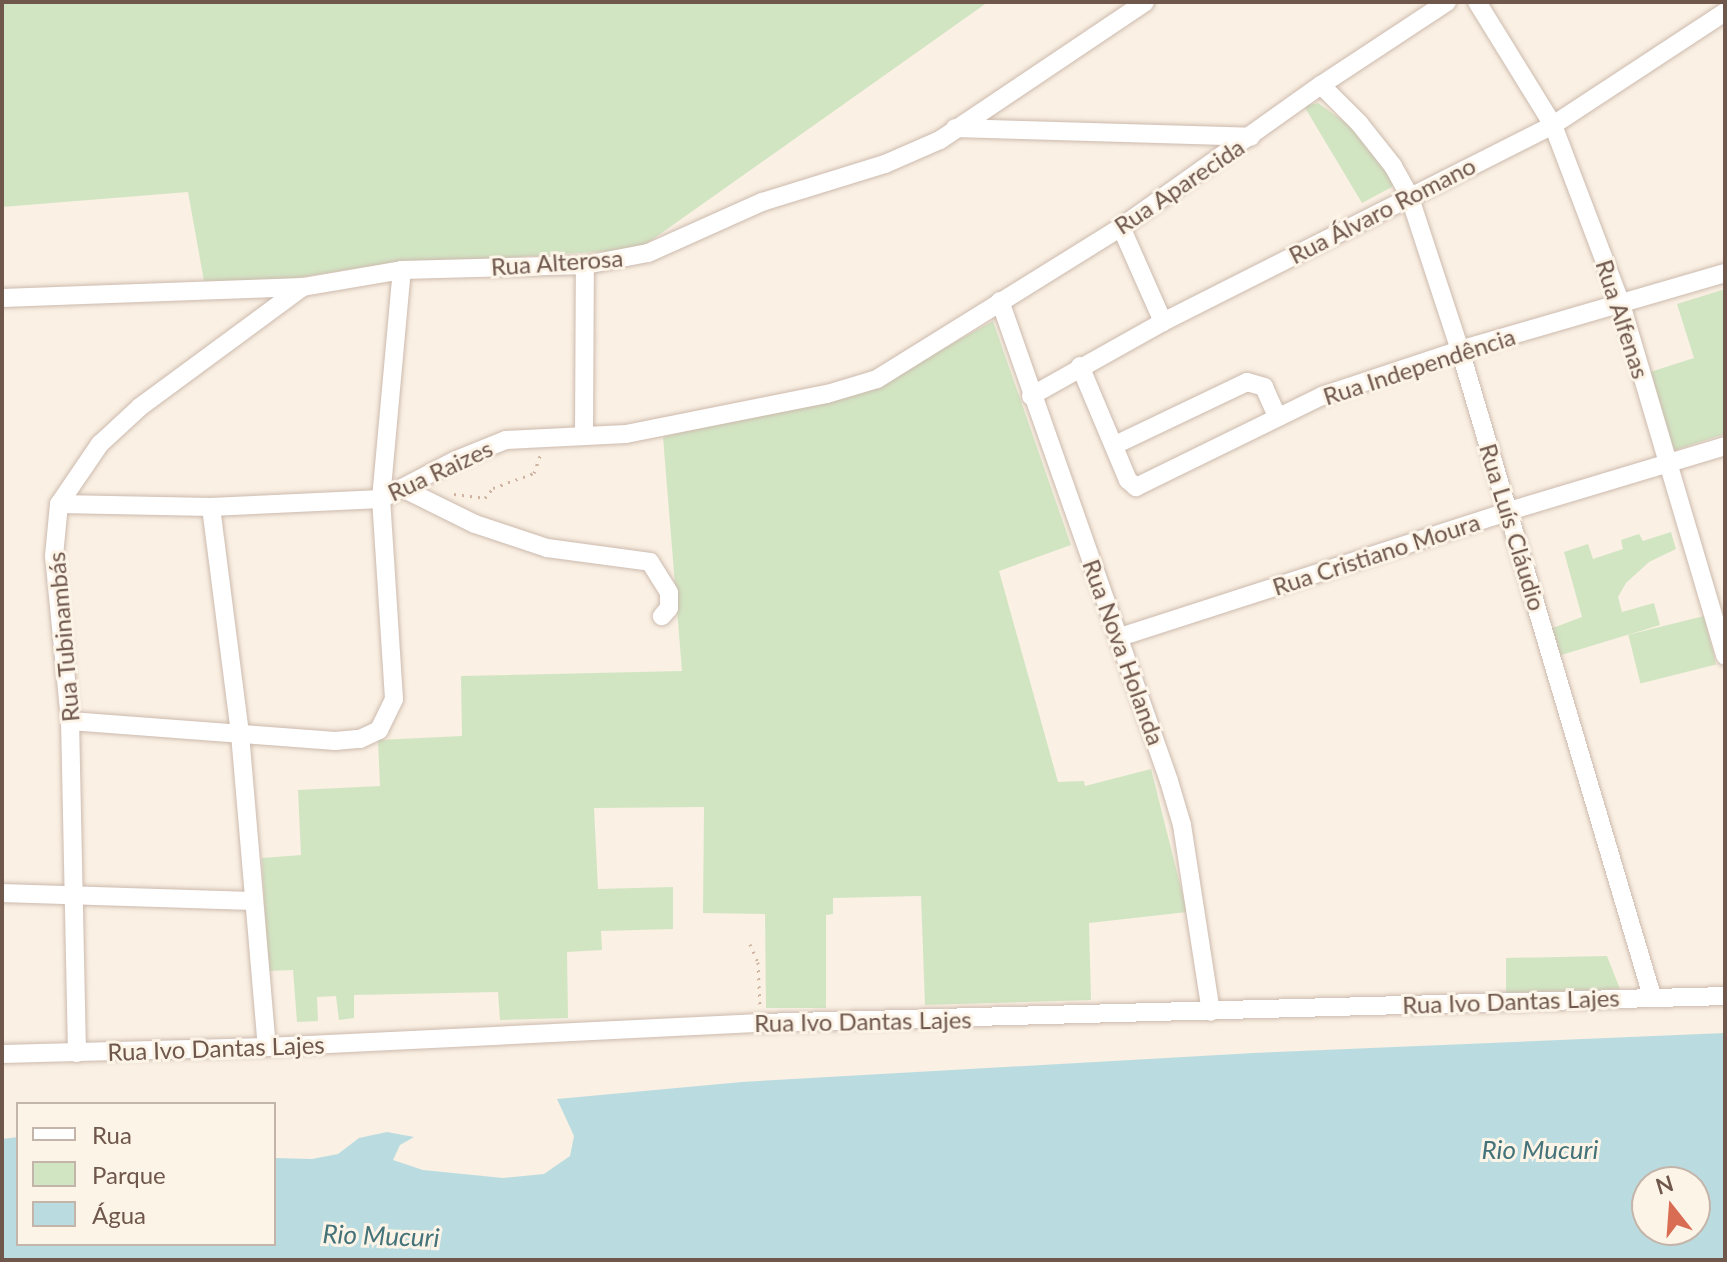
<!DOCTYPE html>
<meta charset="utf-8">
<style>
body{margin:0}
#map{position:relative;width:1727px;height:1262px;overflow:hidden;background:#faf0e3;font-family:Lato,sans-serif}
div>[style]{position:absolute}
.green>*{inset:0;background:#d2e5c3;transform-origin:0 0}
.water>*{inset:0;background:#badce1}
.path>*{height:3px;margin-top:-1.5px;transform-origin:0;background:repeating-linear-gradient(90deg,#d0b2a1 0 2px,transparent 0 8px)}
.roads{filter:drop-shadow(0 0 2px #ccbaae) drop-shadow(0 0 2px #ccbaae)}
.minor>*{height:18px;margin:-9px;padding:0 9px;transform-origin:9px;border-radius:9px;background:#fff}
span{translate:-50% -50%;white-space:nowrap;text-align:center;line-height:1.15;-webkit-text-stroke:6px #fdf4e8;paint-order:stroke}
.street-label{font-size:24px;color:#6f574c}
.water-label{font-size:26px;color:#45737a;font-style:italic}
.frame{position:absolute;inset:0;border:4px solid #6f574c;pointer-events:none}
.legend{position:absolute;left:16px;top:1102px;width:260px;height:144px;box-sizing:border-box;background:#fdf4e8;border:2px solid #c4b5aa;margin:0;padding:10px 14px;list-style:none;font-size:24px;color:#6f574c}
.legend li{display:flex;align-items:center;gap:16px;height:40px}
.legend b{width:40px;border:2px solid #c4b5aa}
.north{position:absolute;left:1631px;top:1166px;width:80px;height:80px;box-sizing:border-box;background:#fdf4e8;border:2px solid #c4b5aa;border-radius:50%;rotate:343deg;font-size:22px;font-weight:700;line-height:32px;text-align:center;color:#6f574c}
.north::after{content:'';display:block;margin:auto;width:28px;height:36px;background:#d86d53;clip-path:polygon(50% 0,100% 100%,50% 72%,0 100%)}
</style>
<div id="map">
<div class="green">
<div style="clip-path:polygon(2px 2px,988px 2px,639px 249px,364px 267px,283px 280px,204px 281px,188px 192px,2px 207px)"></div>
<div style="clip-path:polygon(1318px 103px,1364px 136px,1395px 181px,1392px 187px,1362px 203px,1304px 106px)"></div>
<div style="clip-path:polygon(1725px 289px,1725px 434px,1672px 451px,1647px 373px,1694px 358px,1677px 304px)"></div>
<div style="clip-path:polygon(993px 321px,1071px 545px,999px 571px,1058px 782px,1084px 781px,1085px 786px,1151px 769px,1187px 912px,1089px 923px,1091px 1000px,925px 1005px,921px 896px,833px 898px,833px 914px,826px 915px,826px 1008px,766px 1008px,765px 914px,703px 913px,704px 807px,594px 808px,598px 889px,673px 887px,673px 929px,601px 931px,602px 950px,567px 952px,568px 1018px,500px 1020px,498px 992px,354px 995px,354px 1018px,339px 1020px,336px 996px,317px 997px,318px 1021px,297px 1022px,293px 970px,268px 971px,262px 858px,301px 855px,298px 790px,380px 786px,378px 740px,462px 736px,461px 676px,682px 671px,663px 437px,876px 386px)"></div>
<div style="clip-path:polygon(1671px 532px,1676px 549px,1649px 562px,1626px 583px,1618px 597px,1622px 612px,1654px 603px,1660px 625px,1558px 656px,1550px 629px,1582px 617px,1564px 552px,1588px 544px,1593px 559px,1623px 549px,1621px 540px,1639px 534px,1643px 541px)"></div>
<div style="left:1704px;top:616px;width:50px;height:78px;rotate:76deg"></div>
<div style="clip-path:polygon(1607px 956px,1620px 989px,1506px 993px,1506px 958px)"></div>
</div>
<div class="water">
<div style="clip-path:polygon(evenodd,1725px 1033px,1725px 1260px,2px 1260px,2px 1139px,18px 1137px,18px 1244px,274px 1244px,274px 1158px,312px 1159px,338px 1154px,359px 1138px,387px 1132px,414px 1137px,400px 1145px,393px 1160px,423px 1170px,503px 1178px,544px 1174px,570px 1156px,574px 1136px,557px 1099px,742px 1082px,1254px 1053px,1725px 1033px,1647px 1182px,1695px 1182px,1695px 1230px,1647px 1230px,1647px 1182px)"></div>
</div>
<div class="path">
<div style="left:454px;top:494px;width:31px;rotate:7deg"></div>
<div style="left:485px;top:498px;width:13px;rotate:-51deg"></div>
<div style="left:493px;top:488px;width:44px;rotate:-20.1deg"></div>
<div style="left:534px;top:473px;width:21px;rotate:-71deg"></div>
<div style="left:750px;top:944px;width:20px;rotate:66deg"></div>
<div style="left:758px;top:962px;width:45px;rotate:87.5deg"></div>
</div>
<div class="roads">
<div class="minor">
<div style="left:1477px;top:2px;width:145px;rotate:58.3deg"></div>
<div style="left:1553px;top:125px;width:191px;rotate:69.2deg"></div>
<div style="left:1621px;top:304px;width:367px;rotate:73.5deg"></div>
<div style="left:1321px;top:85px;width:54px;rotate:45deg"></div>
<div style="left:1359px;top:123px;width:55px;rotate:51.7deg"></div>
<div style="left:1393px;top:166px;width:33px;rotate:61deg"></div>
<div style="left:1409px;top:195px;width:163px;rotate:71.8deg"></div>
<div style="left:1460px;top:350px;width:674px;rotate:73.45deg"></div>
<div style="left:955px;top:128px;width:296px;rotate:1.7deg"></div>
<div style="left:1121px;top:227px;width:104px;rotate:66.1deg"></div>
<div style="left:2px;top:298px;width:301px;rotate:-2.1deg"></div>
<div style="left:303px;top:287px;width:100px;rotate:-9.7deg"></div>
<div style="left:402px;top:270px;width:183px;rotate:-1.6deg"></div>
<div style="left:585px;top:265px;width:64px;rotate:-10.8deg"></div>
<div style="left:648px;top:253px;width:125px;rotate:-24.1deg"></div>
<div style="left:762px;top:202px;width:129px;rotate:-17.2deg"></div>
<div style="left:885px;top:164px;width:60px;rotate:-23.6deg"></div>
<div style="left:940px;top:140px;width:247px;rotate:-33.9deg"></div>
<div style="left:1000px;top:301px;width:509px;rotate:70.6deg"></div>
<div style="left:1169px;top:781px;width:46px;rotate:73.5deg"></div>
<div style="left:1182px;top:825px;width:189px;rotate:81.2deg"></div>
<div style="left:1080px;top:366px;width:124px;rotate:67.2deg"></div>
<div style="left:1128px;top:480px;width:11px;rotate:41deg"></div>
<div style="left:1136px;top:487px;width:207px;rotate:-26.1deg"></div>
<div style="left:1322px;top:396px;width:145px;rotate:-18.4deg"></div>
<div style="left:1460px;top:350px;width:276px;rotate:-16.2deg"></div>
<div style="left:1031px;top:396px;width:151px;rotate:-29.3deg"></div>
<div style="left:1163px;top:322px;width:437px;rotate:-26.8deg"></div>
<div style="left:1553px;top:125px;width:206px;rotate:-33.3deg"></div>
<div style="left:584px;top:434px;width:169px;rotate:-89.7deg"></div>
<div style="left:1115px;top:445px;width:146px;rotate:-25.5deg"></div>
<div style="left:1247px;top:382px;width:18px;rotate:16deg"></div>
<div style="left:1264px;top:387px;width:32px;rotate:66deg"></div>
<div style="left:402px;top:488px;width:81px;rotate:26.3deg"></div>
<div style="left:475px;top:524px;width:76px;rotate:18.4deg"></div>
<div style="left:547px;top:548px;width:104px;rotate:7.7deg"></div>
<div style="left:650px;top:562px;width:36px;rotate:58deg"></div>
<div style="left:669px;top:593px;width:15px;rotate:90deg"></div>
<div style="left:669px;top:608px;width:11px;rotate:131deg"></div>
<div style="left:59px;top:504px;width:152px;rotate:1.1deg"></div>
<div style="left:211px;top:507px;width:170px;rotate:-2.7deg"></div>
<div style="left:381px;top:499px;width:85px;rotate:-27.5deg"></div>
<div style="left:456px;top:460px;width:54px;rotate:-21.8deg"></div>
<div style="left:506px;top:440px;width:120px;rotate:-2.9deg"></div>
<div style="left:626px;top:434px;width:205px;rotate:-11.3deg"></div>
<div style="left:827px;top:394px;width:52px;rotate:-16.7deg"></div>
<div style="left:877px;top:379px;width:287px;rotate:-31.9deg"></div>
<div style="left:1121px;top:227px;width:245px;rotate:-35.4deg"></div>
<div style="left:1321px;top:85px;width:151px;rotate:-33.4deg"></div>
<div style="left:211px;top:507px;width:229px;rotate:82.7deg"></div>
<div style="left:240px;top:734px;width:314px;rotate:85.1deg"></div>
<div style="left:1120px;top:637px;width:409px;rotate:-17.9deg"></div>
<div style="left:1509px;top:511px;width:226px;rotate:-16.7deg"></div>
<div style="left:70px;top:721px;width:266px;rotate:4.3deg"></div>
<div style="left:335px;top:741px;width:25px;rotate:-5deg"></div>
<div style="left:360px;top:739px;width:21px;rotate:-25deg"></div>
<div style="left:379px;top:730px;width:34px;rotate:-64deg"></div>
<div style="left:394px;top:699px;width:200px;rotate:-93.7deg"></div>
<div style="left:381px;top:499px;width:230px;rotate:-84.8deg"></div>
<div style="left:2px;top:893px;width:250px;rotate:1.8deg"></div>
<div style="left:77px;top:1053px;width:332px;rotate:-91.2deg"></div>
<div style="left:70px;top:721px;width:166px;rotate:-95.5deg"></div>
<div style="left:54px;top:556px;width:52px;rotate:-84.5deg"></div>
<div style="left:59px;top:504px;width:73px;rotate:-55.7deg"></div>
<div style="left:100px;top:444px;width:54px;rotate:-42.8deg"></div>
<div style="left:140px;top:407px;width:202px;rotate:-36.4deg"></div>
<div style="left:2px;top:1054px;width:265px;rotate:-1.5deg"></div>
<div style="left:267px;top:1047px;width:494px;rotate:-2.8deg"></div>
<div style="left:760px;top:1023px;width:965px;rotate:-1.6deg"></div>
</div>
</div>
<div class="street-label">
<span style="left:1179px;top:186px;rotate:-34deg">Rua Aparecida</span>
<span style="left:1382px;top:210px;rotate:-27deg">Rua Álvaro Romano</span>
<span style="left:557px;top:262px;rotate:-4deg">Rua Alterosa</span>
<span style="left:1623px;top:319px;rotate:72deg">Rua Alfenas</span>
<span style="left:1419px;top:366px;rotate:-18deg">Rua Independência</span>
<span style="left:440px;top:470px;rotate:-25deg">Rua Raizes</span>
<span style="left:1513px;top:527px;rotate:73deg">Rua Luís Cláudio</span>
<span style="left:1376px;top:554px;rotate:-18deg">Rua Cristiano Moura</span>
<span style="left:63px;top:637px;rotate:-95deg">Rua Tubinambás</span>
<span style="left:1124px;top:652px;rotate:70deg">Rua Nova Holanda</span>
<span style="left:1511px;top:1001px;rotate:-2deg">Rua Ivo Dantas Lajes</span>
<span style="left:863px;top:1021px;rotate:-1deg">Rua Ivo Dantas Lajes</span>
<span style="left:216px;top:1048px;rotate:-2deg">Rua Ivo Dantas Lajes</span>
</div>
<div class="water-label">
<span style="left:1540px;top:1150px">Rio Mucuri</span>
<span style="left:381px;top:1236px;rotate:2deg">Rio Mucuri</span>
</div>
<div class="frame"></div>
<ul class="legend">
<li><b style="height:10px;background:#fff"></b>Rua</li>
<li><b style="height:22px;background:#d2e5c3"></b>Parque</li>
<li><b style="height:22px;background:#badce1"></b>Água</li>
</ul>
<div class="north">N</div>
</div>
